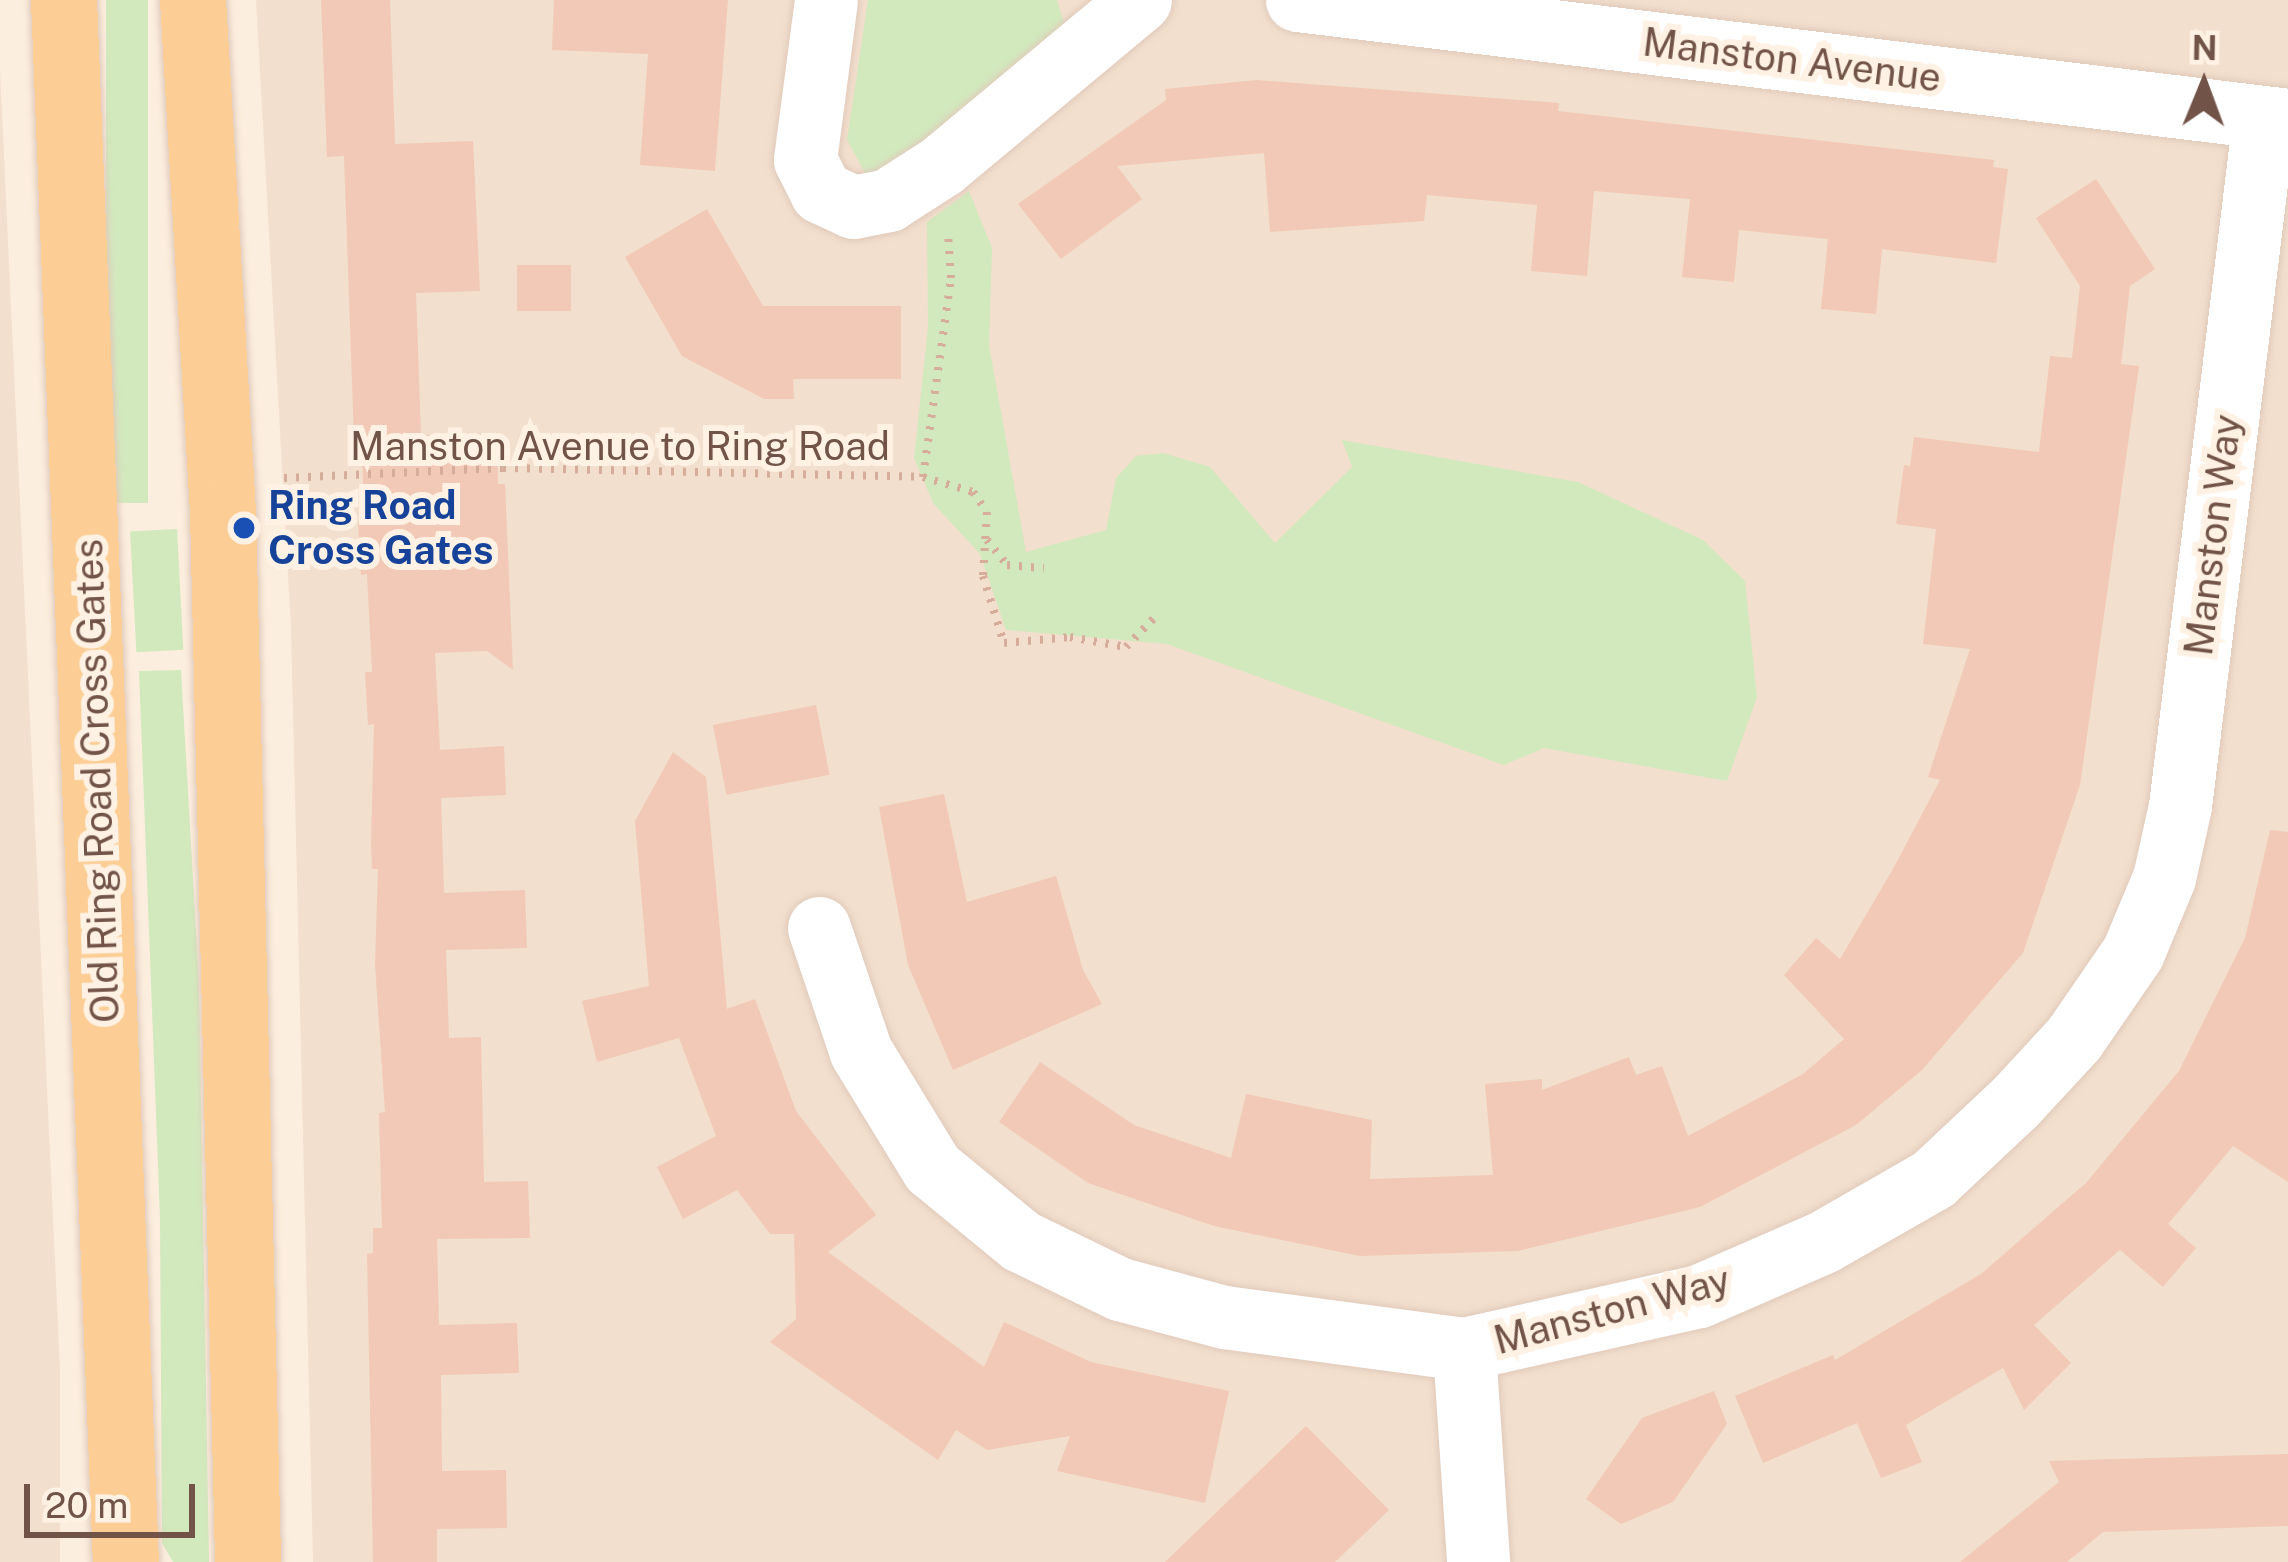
<!DOCTYPE html>
<style>
body{margin:0}
#map{position:relative;width:2288px;height:1562px;overflow:hidden;background:#fceede;font-family:"Public Sans",sans-serif}
div>[style]{position:absolute}
.residential>*{inset:0;background:#f3dfcd}
.green>*{inset:0;background:#d2e9bd;transform-origin:0 0}
.building>*{inset:0;background:#f1c9b6;transform-origin:0 0}
.path>*{height:8px;margin-top:-4px;transform-origin:0;background:repeating-linear-gradient(90deg,#d5ad9a 0 3px,transparent 0 12px)}
.roads{filter:drop-shadow(0 0 3px #e0cabb) drop-shadow(0 0 3px #e0cabb)}
.minor>*{height:63px;margin:-31.5px;padding:0 31.5px;transform-origin:31.5px;border-radius:31.5px;background:#fff}
.major>*{height:66px;margin:-33px;padding:0 33px;transform-origin:33px;border-radius:33px;background:#fcce95}
.dots>*{width:33px;height:33px;translate:-50% -50%;box-sizing:border-box;border:6px solid #fff2e4;border-radius:50%}
span{translate:-50% -50%;white-space:nowrap;text-align:center;line-height:1.15;-webkit-text-stroke:12px #fff2e4;paint-order:stroke}
.street-label{font-size:39px;color:#725347}
.transit-label{font-size:39px;color:#164399;font-weight:700}
.left{translate:0 -50%;text-align:left}
.north{position:absolute;left:2144px;top:24px;width:120px;height:120px;-webkit-text-stroke:9px #fff2e4;paint-order:stroke;rotate:1deg;font-size:33px;font-weight:700;line-height:48px;text-align:center;color:#725347}
.north::after{content:'';display:block;margin:auto;width:42px;height:54px;background:#725347;clip-path:polygon(50% 0,100% 100%,50% 72%,0 100%)}
.scale{position:absolute;left:24px;top:1484px;width:171px;height:54px;box-sizing:border-box;border:6px solid #725347;border-top:0;padding-left:15px;font-size:36px;line-height:42px;white-space:nowrap;color:#725347;-webkit-text-stroke:9px #fff2e4;paint-order:stroke}
</style>
<div id="map">
<div class="residential">
<div style="clip-path:polygon(256px 0,2288px 0,2288px 1562px,313px 1562px,291px 629px)"></div>
<div style="clip-path:polygon(0 68px,60px 1369px,60px 1562px,0 1562px)"></div>
</div>
<div class="green">
<div style="left:106px;top:0;width:42px;height:503px"></div>
<div style="clip-path:polygon(868px 0,1057px 0,1065px 26px,904px 175px,865px 173px,847px 140px)"></div>
<div style="clip-path:polygon(969px 191px,992px 248px,989px 345px,1026px 552px,1106px 530px,1116px 478px,1136px 456px,1163px 453px,1210px 467px,1275px 543px,1352px 467px,1342px 440px,1578px 482px,1703px 540px,1745px 581px,1757px 697px,1727px 781px,1544px 748px,1504px 765px,1167px 644px,1006px 630px,980px 554px,933px 503px,914px 458px,928px 327px,927px 222px)"></div>
<div style="left:177px;top:529px;width:121px;height:47px;rotate:87deg"></div>
<div style="clip-path:polygon(181px 670px,199px 983px,209px 1562px,173px 1562px,162px 1543px,160px 1218px,139px 671px)"></div>
</div>
<div class="building">
<div style="clip-path:polygon(321px 0,390px 0,395px 144px,473px 141px,480px 291px,416px 293px,421px 435px,497px 433px,498px 484px,505px 484px,513px 670px,487px 651px,435px 653px,440px 750px,504px 746px,506px 795px,441px 798px,444px 893px,525px 890px,527px 948px,446px 950px,449px 1038px,481px 1037px,484px 1182px,528px 1181px,530px 1238px,437px 1239px,439px 1325px,517px 1323px,519px 1373px,441px 1375px,442px 1471px,506px 1470px,507px 1528px,437px 1529px,437px 1562px,373px 1562px,367px 1254px,373px 1253px,373px 1228px,382px 1228px,379px 1113px,385px 1112px,375px 964px,378px 869px,372px 869px,371px 843px,374px 724px,368px 725px,365px 672px,372px 672px,367px 574px,361px 575px,358px 523px,365px 522px,361px 439px,354px 439px,344px 156px,327px 157px)"></div>
<div style="clip-path:polygon(554px 0,728px 0,715px 171px,640px 165px,648px 54px,552px 50px)"></div>
<div style="clip-path:polygon(1257px 80px,1559px 103px,1558px 111px,1994px 160px,1993px 167px,2008px 169px,1996px 263px,1882px 249px,1876px 314px,1821px 309px,1828px 239px,1739px 230px,1734px 282px,1682px 277px,1690px 199px,1594px 191px,1587px 276px,1531px 271px,1537px 205px,1427px 195px,1424px 221px,1270px 232px,1264px 153px,1117px 166px,1142px 199px,1061px 259px,1018px 204px,1166px 100px,1165px 89px)"></div>
<div style="clip-path:polygon(2096px 179px,2155px 269px,2130px 286px,2121px 364px,2139px 366px,2080px 785px,2023px 953px,1922px 1070px,1856px 1125px,1700px 1207px,1518px 1251px,1360px 1256px,1214px 1226px,1088px 1183px,999px 1122px,1040px 1062px,1134px 1125px,1231px 1158px,1246px 1094px,1372px 1120px,1370px 1179px,1493px 1175px,1485px 1084px,1542px 1079px,1542px 1090px,1629px 1057px,1636px 1075px,1662px 1066px,1688px 1136px,1803px 1074px,1844px 1039px,1784px 975px,1816px 938px,1840px 959px,1893px 869px,1940px 780px,1928px 777px,1970px 649px,1923px 644px,1936px 529px,1896px 524px,1904px 465px,1910px 466px,1914px 437px,2039px 452px,2050px 356px,2072px 358px,2080px 286px,2036px 218px)"></div>
<div style="clip-path:polygon(707px 209px,763px 306px,901px 306px,901px 379px,793px 379px,794px 399px,764px 399px,682px 356px,625px 257px)"></div>
<div style="left:517px;top:265px;width:54px;height:46px"></div>
<div style="left:816px;top:705px;width:71px;height:105px;rotate:79deg"></div>
<div style="clip-path:polygon(673px 752px,706px 777px,727px 1009px,755px 999px,796px 1111px,876px 1215px,828px 1252px,984px 1367px,1004px 1322px,1091px 1362px,1229px 1391px,1205px 1503px,1057px 1471px,1070px 1436px,987px 1450px,956px 1430px,938px 1460px,770px 1342px,796px 1319px,794px 1234px,770px 1234px,737px 1190px,683px 1219px,657px 1167px,716px 1136px,679px 1038px,597px 1062px,582px 1001px,649px 986px,635px 821px)"></div>
<div style="clip-path:polygon(944px 794px,967px 902px,1056px 876px,1083px 970px,1102px 1004px,953px 1070px,908px 965px,879px 807px)"></div>
<div style="clip-path:polygon(2270px 830px,2288px 832px,2288px 1182px,2233px 1146px,2168px 1224px,2196px 1248px,2163px 1287px,2120px 1250px,2034px 1325px,2071px 1363px,2024px 1410px,2003px 1368px,1906px 1425px,1922px 1462px,1881px 1478px,1857px 1423px,1763px 1463px,1735px 1396px,1833px 1355px,1835px 1360px,1981px 1274px,2086px 1183px,2179px 1071px,2245px 938px)"></div>
<div style="clip-path:polygon(1714px 1391px,1727px 1424px,1673px 1502px,1621px 1524px,1586px 1499px,1642px 1418px)"></div>
<div style="clip-path:polygon(1306px 1426px,1389px 1510px,1335px 1562px,1165px 1562px)"></div>
<div style="clip-path:polygon(2288px 1454px,2288px 1526px,2103px 1532px,2067px 1562px,1960px 1562px,2059px 1482px,2049px 1461px)"></div>
</div>
<div class="path">
<div style="left:923px;top:477px;width:52px;rotate:16.7deg"></div>
<div style="left:973px;top:492px;width:24px;rotate:55deg"></div>
<div style="left:987px;top:512px;width:64px;rotate:93.6deg"></div>
<div style="left:983px;top:576px;width:70px;rotate:72.6deg"></div>
<div style="left:1004px;top:643px;width:66px;rotate:-5.2deg"></div>
<div style="left:1070px;top:637px;width:57px;rotate:10.1deg"></div>
<div style="left:1126px;top:647px;width:47px;rotate:-45.9deg"></div>
<div style="left:284px;top:478px;width:219px;rotate:-2.6deg"></div>
<div style="left:503px;top:468px;width:420px;rotate:1.2deg"></div>
<div style="left:923px;top:477px;width:201px;rotate:-82deg"></div>
<div style="left:951px;top:278px;width:44px;rotate:-93.9deg"></div>
<div style="left:987px;top:540px;width:32px;rotate:51deg"></div>
<div style="left:1007px;top:565px;width:37px;rotate:5deg"></div>
</div>
<div class="roads">
<div class="minor">
<div style="left:826px;top:0;width:161px;rotate:97.5deg"></div>
<div style="left:805px;top:160px;width:36px;rotate:63deg"></div>
<div style="left:821px;top:192px;width:35px;rotate:25deg"></div>
<div style="left:853px;top:207px;width:36px;rotate:-11deg"></div>
<div style="left:888px;top:200px;width:63px;rotate:-32.7deg"></div>
<div style="left:941px;top:166px;width:259px;rotate:-39.8deg"></div>
<div style="left:1297px;top:0;width:998px;rotate:6.9deg"></div>
<div style="left:819px;top:928px;width:131px;rotate:71.3deg"></div>
<div style="left:861px;top:1052px;width:136px;rotate:58.5deg"></div>
<div style="left:932px;top:1168px;width:115px;rotate:39.4deg"></div>
<div style="left:1021px;top:1241px;width:110px;rotate:25.9deg"></div>
<div style="left:1120px;top:1289px;width:108px;rotate:15.1deg"></div>
<div style="left:1224px;top:1317px;width:242px;rotate:7.6deg"></div>
<div style="left:1464px;top:1349px;width:241px;rotate:-12.7deg"></div>
<div style="left:1699px;top:1296px;width:135px;rotate:-23.5deg"></div>
<div style="left:1823px;top:1242px;width:127px;rotate:-29.8deg"></div>
<div style="left:1933px;top:1179px;width:112px;rotate:-43.2deg"></div>
<div style="left:2015px;top:1102px;width:87px;rotate:-47.3deg"></div>
<div style="left:2074px;top:1038px;width:104px;rotate:-55.5deg"></div>
<div style="left:2133px;top:952px;width:80px;rotate:-67.3deg"></div>
<div style="left:2164px;top:878px;width:74px;rotate:-77.5deg"></div>
<div style="left:2180px;top:806px;width:694px;rotate:-83.05deg"></div>
<div style="left:1464px;top:1349px;width:213px;rotate:86.2deg"></div>
</div>
<div class="major">
<div style="left:64px;top:0;width:1563px;rotate:87.73deg"></div>
<div style="left:193px;top:0;width:514px;rotate:86.65deg"></div>
<div style="left:223px;top:513px;width:1049px;rotate:88.63deg"></div>
</div>
</div>
<div class="dots">
<div style="left:244px;top:528px;background:#1a4fb4"></div>
</div>
<div class="street-label">
<span style="left:1792px;top:60px;rotate:7deg">Manston Avenue</span>
<span style="left:620px;top:446px">Manston Avenue to Ring Road</span>
<span style="left:2213px;top:535px;rotate:-83deg">Manston Way</span>
<span style="left:97px;top:781px;rotate:-92deg">Old Ring Road Cross Gates</span>
<span style="left:1612px;top:1310px;rotate:-15deg">Manston Way</span>
</div>
<div class="transit-label">
<span class="left" style="left:268px;top:528px">Ring Road<br>Cross Gates</span>
</div>
<div class="north">N</div>
<div class="scale">20 m</div>
</div>
